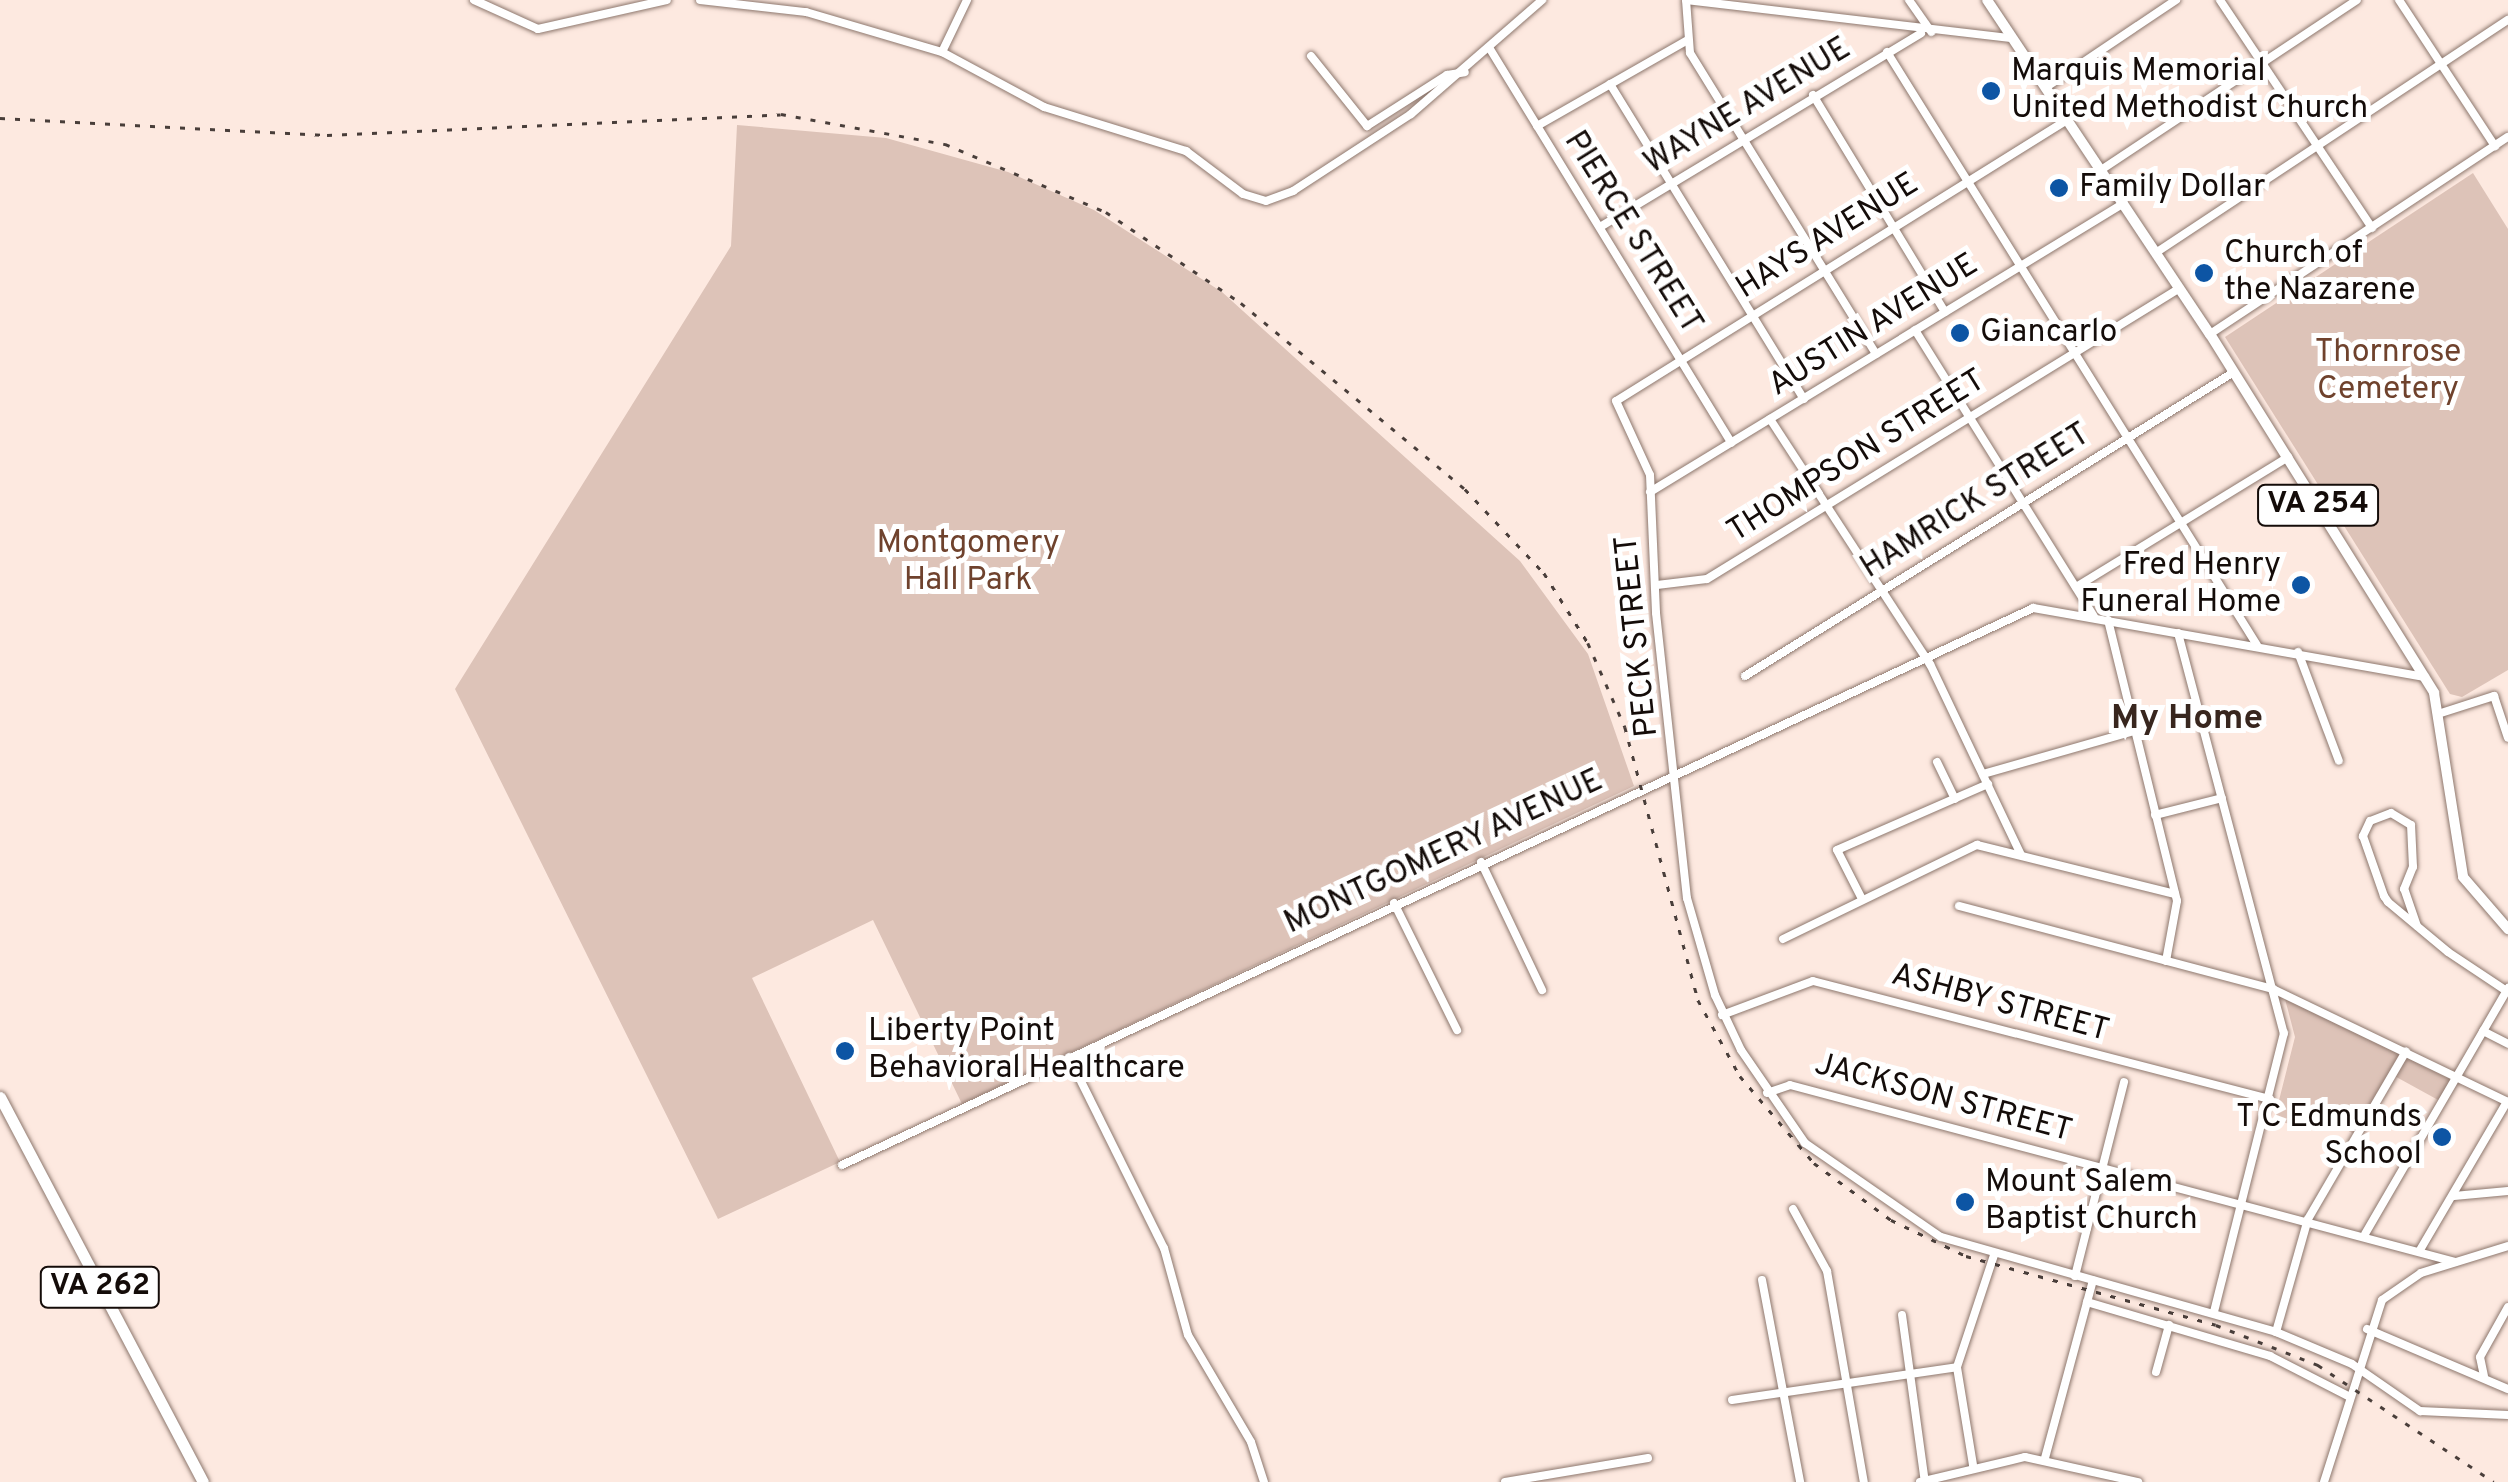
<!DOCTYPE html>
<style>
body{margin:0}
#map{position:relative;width:2508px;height:1482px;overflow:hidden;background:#fde9e0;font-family:Overpass,sans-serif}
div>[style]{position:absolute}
.green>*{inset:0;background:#ddc3b8}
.roads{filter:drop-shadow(0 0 2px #8d776d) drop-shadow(0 0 2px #8d776d)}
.minor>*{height:8px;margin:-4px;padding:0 4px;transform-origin:4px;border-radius:4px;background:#fff}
.major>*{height:10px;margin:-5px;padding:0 5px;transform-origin:5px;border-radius:5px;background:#fff}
.highway>*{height:11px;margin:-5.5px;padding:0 5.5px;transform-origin:5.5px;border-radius:5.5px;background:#fff}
.rail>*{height:2.5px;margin-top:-1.25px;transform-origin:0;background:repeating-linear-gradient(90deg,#493e3a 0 5px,transparent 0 15px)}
.dots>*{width:28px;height:28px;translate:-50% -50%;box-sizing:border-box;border:5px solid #fff;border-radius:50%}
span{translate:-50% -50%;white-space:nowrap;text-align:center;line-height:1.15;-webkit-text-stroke:10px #fff;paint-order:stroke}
.shield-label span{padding:2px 8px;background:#fff;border:2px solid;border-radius:8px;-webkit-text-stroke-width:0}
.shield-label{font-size:30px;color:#140c09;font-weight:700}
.poi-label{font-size:32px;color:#140c09}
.left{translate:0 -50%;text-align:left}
.right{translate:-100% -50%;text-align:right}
.street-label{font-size:32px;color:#140c09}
.park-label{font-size:32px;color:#6f422d}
.neighbourhood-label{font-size:35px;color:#38261e;font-weight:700}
</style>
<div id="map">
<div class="green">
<div style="clip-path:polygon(737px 125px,886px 138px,1008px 172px,1094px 210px,1222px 292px,1520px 561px,1588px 654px,1634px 786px,962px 1104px,873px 920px,752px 978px,840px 1162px,718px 1219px,455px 689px,731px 246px)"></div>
<div style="clip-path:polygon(2473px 173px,2508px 229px,2508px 670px,2462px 697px,2450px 694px,2225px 337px)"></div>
<div style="clip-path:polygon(2285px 999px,2399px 1054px,2452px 1080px,2440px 1101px,2389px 1073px,2354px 1134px,2317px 1113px,2310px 1129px,2274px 1120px,2295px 1037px)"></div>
</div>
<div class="roads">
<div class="minor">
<div style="left:474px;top:0;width:70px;rotate:24.4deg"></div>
<div style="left:538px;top:29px;width:132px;rotate:-12.7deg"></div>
<div style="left:700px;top:0;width:107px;rotate:6.5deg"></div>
<div style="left:806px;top:12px;width:142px;rotate:16.4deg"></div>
<div style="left:942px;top:52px;width:116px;rotate:28.3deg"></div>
<div style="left:1044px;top:107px;width:149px;rotate:17.2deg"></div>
<div style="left:1186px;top:151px;width:71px;rotate:37deg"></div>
<div style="left:1243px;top:194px;width:24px;rotate:17deg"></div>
<div style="left:1266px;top:201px;width:29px;rotate:-20deg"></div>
<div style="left:1293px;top:191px;width:141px;rotate:-33.1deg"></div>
<div style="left:1411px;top:114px;width:174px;rotate:-41deg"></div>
<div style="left:1909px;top:0;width:39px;rotate:55deg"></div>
<div style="left:2220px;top:0;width:274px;rotate:56.3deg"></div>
<div style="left:2399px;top:0;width:175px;rotate:56.7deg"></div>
<div style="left:1490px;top:49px;width:462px;rotate:58.5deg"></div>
<div style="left:942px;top:52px;width:58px;rotate:-64.3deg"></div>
<div style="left:1887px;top:52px;width:699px;rotate:58.04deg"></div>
<div style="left:1311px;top:56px;width:90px;rotate:51.3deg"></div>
<div style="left:1367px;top:126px;width:95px;rotate:-32.5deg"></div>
<div style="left:1447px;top:75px;width:18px;rotate:-9deg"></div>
<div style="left:1610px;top:84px;width:370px;rotate:58.4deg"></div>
<div style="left:2045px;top:88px;width:158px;rotate:-33.9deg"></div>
<div style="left:1813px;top:95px;width:254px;rotate:58.7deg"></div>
<div style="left:2067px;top:120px;width:531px;rotate:148.07deg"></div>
<div style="left:1616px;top:401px;width:81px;rotate:65.3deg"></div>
<div style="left:1650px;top:475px;width:138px;rotate:87.5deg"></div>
<div style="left:1656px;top:613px;width:287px;rotate:83.8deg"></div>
<div style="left:1687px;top:898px;width:101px;rotate:73.9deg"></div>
<div style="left:1715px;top:995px;width:61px;rotate:64.7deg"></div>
<div style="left:1741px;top:1050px;width:113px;rotate:55.5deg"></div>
<div style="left:1805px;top:1143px;width:165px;rotate:34.7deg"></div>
<div style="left:1941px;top:1237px;width:348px;rotate:15.8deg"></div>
<div style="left:2276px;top:1332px;width:82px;rotate:22.8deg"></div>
<div style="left:2352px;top:1364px;width:83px;rotate:34.7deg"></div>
<div style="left:2420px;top:1411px;width:88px;rotate:2.6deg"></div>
<div style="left:1537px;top:126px;width:172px;rotate:-29.7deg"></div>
<div style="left:2101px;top:170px;width:307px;rotate:-33.6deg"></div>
<div style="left:1600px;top:227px;width:375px;rotate:-31.1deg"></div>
<div style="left:2157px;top:252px;width:421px;rotate:-33.5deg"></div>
<div style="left:1915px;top:330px;width:338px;rotate:58deg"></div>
<div style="left:2210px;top:334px;width:357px;rotate:-33.5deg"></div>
<div style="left:1876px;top:354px;width:354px;rotate:-121.7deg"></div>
<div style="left:1690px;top:53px;width:53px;rotate:-94.3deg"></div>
<div style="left:1686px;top:0;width:327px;rotate:6.7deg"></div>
<div style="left:1770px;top:419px;width:293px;rotate:56.9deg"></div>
<div style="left:1930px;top:664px;width:212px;rotate:64.5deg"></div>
<div style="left:1650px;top:492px;width:555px;rotate:-31.37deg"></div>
<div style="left:1657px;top:585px;width:50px;rotate:-6.8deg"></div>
<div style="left:1707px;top:579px;width:555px;rotate:-31.6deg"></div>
<div style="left:2076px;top:587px;width:249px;rotate:-31.5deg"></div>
<div style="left:2108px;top:620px;width:289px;rotate:76.2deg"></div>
<div style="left:2177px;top:901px;width:61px;rotate:100.4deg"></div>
<div style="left:2178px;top:633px;width:414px;rotate:75.2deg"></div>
<div style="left:2284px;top:1033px;width:288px;rotate:104.1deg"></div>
<div style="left:2298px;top:652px;width:116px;rotate:69.4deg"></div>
<div style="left:1745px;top:676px;width:576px;rotate:-31.87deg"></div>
<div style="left:2441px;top:713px;width:56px;rotate:-17.8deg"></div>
<div style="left:2494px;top:696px;width:44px;rotate:71.6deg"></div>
<div style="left:1937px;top:762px;width:41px;rotate:64.1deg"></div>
<div style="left:1983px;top:774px;width:157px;rotate:-15.9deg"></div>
<div style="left:2155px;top:815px;width:69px;rotate:-14.2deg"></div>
<div style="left:1481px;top:862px;width:142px;rotate:64.5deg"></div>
<div style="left:1862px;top:899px;width:55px;rotate:-117deg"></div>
<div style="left:1837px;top:850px;width:165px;rotate:-23.6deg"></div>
<div style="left:1394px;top:903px;width:142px;rotate:63.6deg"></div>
<div style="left:1959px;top:906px;width:325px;rotate:14.8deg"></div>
<div style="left:2273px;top:989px;width:261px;rotate:25.7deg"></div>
<div style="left:2417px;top:926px;width:39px;rotate:-109deg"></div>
<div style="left:2404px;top:889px;width:24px;rotate:-68deg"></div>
<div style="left:2413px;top:867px;width:42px;rotate:-92.7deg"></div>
<div style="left:2411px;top:825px;width:23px;rotate:-149deg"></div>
<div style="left:2391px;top:813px;width:22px;rotate:159deg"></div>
<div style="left:2370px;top:821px;width:17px;rotate:115deg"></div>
<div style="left:2363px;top:836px;width:64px;rotate:70.7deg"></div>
<div style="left:2384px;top:896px;width:7px;rotate:56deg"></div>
<div style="left:2388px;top:902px;width:78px;rotate:39.8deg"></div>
<div style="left:2448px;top:952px;width:72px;rotate:33.7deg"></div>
<div style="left:1783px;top:939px;width:216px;rotate:-25.9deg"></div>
<div style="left:1977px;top:845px;width:204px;rotate:13.9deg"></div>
<div style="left:1722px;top:1015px;width:97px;rotate:-20.5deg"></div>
<div style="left:1813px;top:981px;width:472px;rotate:14.5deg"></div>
<div style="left:2483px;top:1031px;width:28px;rotate:27deg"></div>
<div style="left:1069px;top:1057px;width:213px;rotate:63.6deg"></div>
<div style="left:1164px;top:1248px;width:90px;rotate:74.6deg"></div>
<div style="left:1188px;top:1335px;width:124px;rotate:59.5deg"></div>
<div style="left:1251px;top:1442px;width:42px;rotate:72deg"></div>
<div style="left:1767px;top:1093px;width:24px;rotate:-19deg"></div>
<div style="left:1790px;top:1085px;width:688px;rotate:14.9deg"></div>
<div style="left:842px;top:1165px;width:1315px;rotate:-25.06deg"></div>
<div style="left:2033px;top:608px;width:398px;rotate:10deg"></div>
<div style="left:2454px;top:1196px;width:54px;rotate:-5.3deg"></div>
<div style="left:1793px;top:1209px;width:71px;rotate:61.3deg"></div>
<div style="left:1827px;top:1271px;width:214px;rotate:80.1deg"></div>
<div style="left:2365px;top:1234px;width:285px;rotate:-59.8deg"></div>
<div style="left:2420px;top:1250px;width:172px;rotate:-59.6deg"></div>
<div style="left:2075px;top:1276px;width:200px;rotate:-75.8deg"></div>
<div style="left:1762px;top:1280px;width:206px;rotate:79.3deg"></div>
<div style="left:2087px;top:1302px;width:191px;rotate:16.4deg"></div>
<div style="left:2270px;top:1356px;width:88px;rotate:27.1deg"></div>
<div style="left:1902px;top:1315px;width:169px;rotate:82.2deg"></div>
<div style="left:2367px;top:1329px;width:153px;rotate:23.1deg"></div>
<div style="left:2276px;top:1332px;width:117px;rotate:-74.2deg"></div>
<div style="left:2308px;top:1219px;width:194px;rotate:-59.7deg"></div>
<div style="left:2156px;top:1372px;width:49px;rotate:-74.5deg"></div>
<div style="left:2484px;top:1376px;width:19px;rotate:-102deg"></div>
<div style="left:2480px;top:1357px;width:57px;rotate:-60.8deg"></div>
<div style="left:1732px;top:1400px;width:227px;rotate:-8.3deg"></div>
<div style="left:2045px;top:1458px;width:184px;rotate:-74.9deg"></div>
<div style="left:1973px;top:1465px;width:99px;rotate:-99.3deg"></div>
<div style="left:1957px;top:1367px;width:118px;rotate:-71.7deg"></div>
<div style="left:1505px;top:1482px;width:145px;rotate:-9.5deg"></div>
<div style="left:1920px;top:1482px;width:108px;rotate:-13.4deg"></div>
<div style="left:2025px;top:1457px;width:116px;rotate:12.5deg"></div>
<div style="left:2324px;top:1482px;width:191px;rotate:-72.3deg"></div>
<div style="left:2382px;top:1300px;width:47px;rotate:-34.7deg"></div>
<div style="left:2421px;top:1273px;width:91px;rotate:-17.2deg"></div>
</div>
<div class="major">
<div style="left:1987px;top:0;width:402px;rotate:56.3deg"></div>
<div style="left:2210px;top:334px;width:423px;rotate:58deg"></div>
<div style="left:2434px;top:693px;width:186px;rotate:81deg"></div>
<div style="left:2463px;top:877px;width:69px;rotate:49.1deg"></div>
</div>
<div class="highway">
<div style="left:0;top:1097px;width:435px;rotate:62.2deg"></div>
</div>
</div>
<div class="rail">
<div style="left:0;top:118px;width:327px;rotate:3deg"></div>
<div style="left:327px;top:135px;width:454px;rotate:-2.6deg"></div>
<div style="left:781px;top:114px;width:167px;rotate:10.4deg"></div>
<div style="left:945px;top:144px;width:175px;rotate:22.9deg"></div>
<div style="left:1106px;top:212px;width:163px;rotate:34deg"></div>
<div style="left:1241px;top:303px;width:291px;rotate:39.7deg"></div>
<div style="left:1465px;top:489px;width:115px;rotate:46.8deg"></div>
<div style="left:1544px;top:573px;width:83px;rotate:57.8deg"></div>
<div style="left:1588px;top:643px;width:92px;rotate:66.2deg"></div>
<div style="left:1625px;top:727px;width:283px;rotate:75deg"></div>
<div style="left:1698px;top:1000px;width:87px;rotate:61.1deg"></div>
<div style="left:1740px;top:1076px;width:114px;rotate:49.6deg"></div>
<div style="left:1814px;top:1163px;width:96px;rotate:36.5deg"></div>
<div style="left:1891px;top:1220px;width:83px;rotate:25.6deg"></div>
<div style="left:1966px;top:1256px;width:259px;rotate:15.4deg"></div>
<div style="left:2216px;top:1325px;width:110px;rotate:21.4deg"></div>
<div style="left:2318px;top:1365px;width:211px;rotate:33.6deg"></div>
</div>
<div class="dots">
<div style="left:1991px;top:91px;background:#0d55a4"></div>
<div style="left:2059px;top:188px;background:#0d55a4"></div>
<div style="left:2204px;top:273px;background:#0d55a4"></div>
<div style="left:1960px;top:333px;background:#0d55a4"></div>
<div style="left:2301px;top:585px;background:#0d55a4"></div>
<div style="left:845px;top:1051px;background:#0d55a4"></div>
<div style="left:2442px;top:1137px;background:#0d55a4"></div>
<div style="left:1965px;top:1202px;background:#0d55a4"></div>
</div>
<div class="shield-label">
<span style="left:2318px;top:505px">VA 254</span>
<span style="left:100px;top:1287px">VA 262</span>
</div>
<div class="poi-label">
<span class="left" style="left:2011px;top:91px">Marquis Memorial<br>United Methodist Church</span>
<span class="left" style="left:2079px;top:188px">Family Dollar</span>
<span class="left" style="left:2224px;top:273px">Church of<br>the Nazarene</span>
<span class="left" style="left:1980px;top:333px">Giancarlo</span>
<span class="right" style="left:2281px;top:585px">Fred Henry<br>Funeral Home</span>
<span class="left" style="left:868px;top:1051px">Liberty Point<br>Behavioral Healthcare</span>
<span class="right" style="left:2422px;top:1137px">T C Edmunds<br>School</span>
<span class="left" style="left:1985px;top:1202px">Mount Salem<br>Baptist Church</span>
</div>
<div class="street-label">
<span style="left:1748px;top:107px;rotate:-31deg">WAYNE AVENUE</span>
<span style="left:1632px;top:233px;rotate:58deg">PIERCE STREET</span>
<span style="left:1828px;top:237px;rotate:-32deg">HAYS AVENUE</span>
<span style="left:1874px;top:326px;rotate:-32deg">AUSTIN AVENUE</span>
<span style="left:1857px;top:457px;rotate:-32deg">THOMPSON STREET</span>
<span style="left:1976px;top:502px;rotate:-32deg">HAMRICK STREET</span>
<span style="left:1638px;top:636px;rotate:-96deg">PECK STREET</span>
<span style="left:1444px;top:853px;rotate:-25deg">MONTGOMERY AVENUE</span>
<span style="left:2000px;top:1004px;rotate:15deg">ASHBY STREET</span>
<span style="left:1943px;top:1099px;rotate:15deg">JACKSON STREET</span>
</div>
<div class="park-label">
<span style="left:2388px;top:372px">Thornrose<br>Cemetery</span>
<span style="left:968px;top:563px">Montgomery<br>Hall Park</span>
</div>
<div class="neighbourhood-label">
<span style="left:2187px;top:719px">My Home</span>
</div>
</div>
